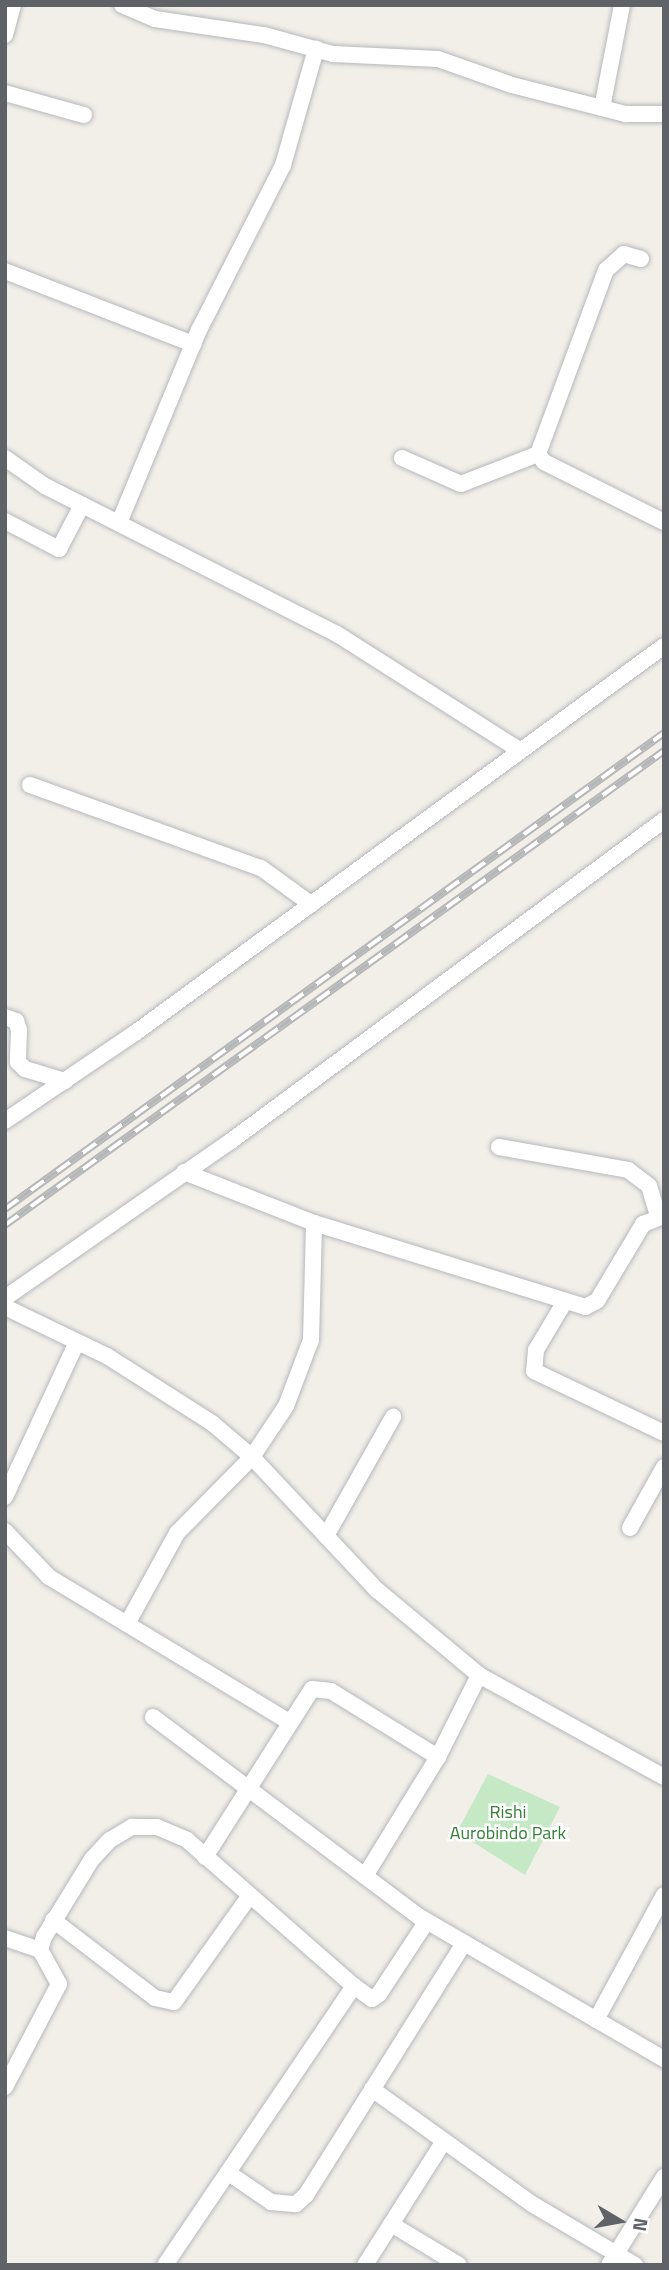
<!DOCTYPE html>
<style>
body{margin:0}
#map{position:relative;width:669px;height:2270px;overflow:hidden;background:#f1efe8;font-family:"Titillium Web",sans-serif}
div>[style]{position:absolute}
.green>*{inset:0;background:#c5e8c5}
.roads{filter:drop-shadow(0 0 2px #b5b8bc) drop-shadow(0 0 2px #b5b8bc)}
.minor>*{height:16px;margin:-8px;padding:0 8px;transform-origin:8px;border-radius:8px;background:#fff}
.rail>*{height:8px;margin-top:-4px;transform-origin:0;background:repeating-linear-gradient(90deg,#fff 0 16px,#b6b7b8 0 32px);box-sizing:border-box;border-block:2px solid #b6b7b8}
span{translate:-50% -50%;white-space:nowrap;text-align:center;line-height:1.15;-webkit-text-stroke:5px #fff;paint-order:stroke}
.park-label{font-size:18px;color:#348238}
.frame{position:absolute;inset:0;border:7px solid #5f6368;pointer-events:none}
.north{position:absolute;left:585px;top:2186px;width:70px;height:70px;-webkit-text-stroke:5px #fff;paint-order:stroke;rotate:100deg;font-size:19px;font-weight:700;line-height:28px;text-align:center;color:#5f6368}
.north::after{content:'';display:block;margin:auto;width:24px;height:32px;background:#5f6368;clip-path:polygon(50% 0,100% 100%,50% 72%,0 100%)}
</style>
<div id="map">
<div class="green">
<div style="clip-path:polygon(488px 1774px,560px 1807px,525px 1875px,457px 1832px)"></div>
</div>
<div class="roads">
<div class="minor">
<div style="left:122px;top:5px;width:36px;rotate:23deg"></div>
<div style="left:155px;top:19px;width:110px;rotate:8.4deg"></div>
<div style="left:264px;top:35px;width:72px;rotate:15.4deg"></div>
<div style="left:333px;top:54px;width:105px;rotate:2.7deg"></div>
<div style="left:438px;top:59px;width:78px;rotate:19.4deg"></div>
<div style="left:512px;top:85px;width:118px;rotate:14.3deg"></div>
<div style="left:626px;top:114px;width:38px"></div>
<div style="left:5px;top:35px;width:31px;rotate:-75deg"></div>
<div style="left:5px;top:93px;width:82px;rotate:15.6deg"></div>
<div style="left:602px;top:108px;width:105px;rotate:-79deg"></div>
<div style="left:641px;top:259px;width:18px;rotate:-164deg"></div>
<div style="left:624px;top:254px;width:24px;rotate:138deg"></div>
<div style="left:606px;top:270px;width:196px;rotate:110.3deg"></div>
<div style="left:538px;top:454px;width:10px;rotate:53deg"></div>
<div style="left:544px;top:462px;width:134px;rotate:26.6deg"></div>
<div style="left:5px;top:271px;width:202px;rotate:21.2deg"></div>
<div style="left:5px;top:458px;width:49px;rotate:35deg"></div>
<div style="left:45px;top:486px;width:327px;rotate:26.9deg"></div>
<div style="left:337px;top:634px;width:216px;rotate:32.5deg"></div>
<div style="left:402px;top:458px;width:64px;rotate:23.8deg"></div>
<div style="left:461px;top:484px;width:83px;rotate:-21.3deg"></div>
<div style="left:5px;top:521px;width:61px;rotate:27.4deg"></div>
<div style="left:59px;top:549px;width:50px;rotate:-62.4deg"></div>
<div style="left:119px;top:523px;width:209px;rotate:-67.5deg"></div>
<div style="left:199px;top:330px;width:185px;rotate:-63deg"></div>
<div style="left:283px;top:165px;width:121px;rotate:-74.1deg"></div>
<div style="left:30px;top:785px;width:245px;rotate:19.8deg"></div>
<div style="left:261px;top:868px;width:62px;rotate:35.8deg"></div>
<div style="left:5px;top:1017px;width:12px;rotate:20deg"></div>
<div style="left:16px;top:1021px;width:9px;rotate:72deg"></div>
<div style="left:19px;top:1030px;width:32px;rotate:92deg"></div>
<div style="left:18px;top:1062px;width:10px;rotate:45deg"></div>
<div style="left:25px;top:1069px;width:42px;rotate:16.7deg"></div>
<div style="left:5px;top:1121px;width:157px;rotate:-34.1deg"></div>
<div style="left:135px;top:1033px;width:655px;rotate:-36.19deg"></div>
<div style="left:499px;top:1147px;width:131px;rotate:10.1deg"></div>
<div style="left:628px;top:1170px;width:26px;rotate:37deg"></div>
<div style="left:649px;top:1186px;width:31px;rotate:73deg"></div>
<div style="left:184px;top:1172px;width:140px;rotate:21.4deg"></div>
<div style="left:314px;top:1223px;width:284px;rotate:17.2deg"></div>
<div style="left:585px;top:1307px;width:13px;rotate:-27deg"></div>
<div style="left:597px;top:1301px;width:90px;rotate:-59.1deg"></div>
<div style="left:643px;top:1224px;width:22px;rotate:-21deg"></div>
<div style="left:5px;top:1298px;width:275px;rotate:-34.8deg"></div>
<div style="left:231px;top:1141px;width:539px;rotate:-36.55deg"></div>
<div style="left:564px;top:1303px;width:55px;rotate:120.8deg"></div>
<div style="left:536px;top:1350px;width:21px;rotate:95deg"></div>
<div style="left:534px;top:1371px;width:144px;rotate:25.5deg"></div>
<div style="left:5px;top:1307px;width:113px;rotate:25.7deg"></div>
<div style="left:107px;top:1356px;width:125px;rotate:32.5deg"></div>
<div style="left:212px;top:1423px;width:52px;rotate:40.4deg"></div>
<div style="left:252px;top:1457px;width:183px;rotate:46.8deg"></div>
<div style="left:377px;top:1590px;width:133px;rotate:39.8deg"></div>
<div style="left:479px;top:1675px;width:211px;rotate:28.9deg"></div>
<div style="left:5px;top:1497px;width:171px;rotate:-65.1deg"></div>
<div style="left:630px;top:1528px;width:70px;rotate:-60.9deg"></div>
<div style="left:5px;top:1531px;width:64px;rotate:46.3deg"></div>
<div style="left:49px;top:1577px;width:280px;rotate:31.1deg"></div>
<div style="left:326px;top:1536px;width:137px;rotate:-60.6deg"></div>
<div style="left:127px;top:1624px;width:104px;rotate:-61.2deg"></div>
<div style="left:177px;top:1533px;width:107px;rotate:-45.4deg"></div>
<div style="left:252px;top:1457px;width:61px;rotate:-56.3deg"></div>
<div style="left:286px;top:1406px;width:71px;rotate:-69.3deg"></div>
<div style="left:311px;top:1340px;width:117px;rotate:-88.5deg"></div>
<div style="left:153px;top:1717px;width:331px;rotate:36.9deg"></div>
<div style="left:418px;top:1916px;width:285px;rotate:30.2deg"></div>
<div style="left:205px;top:1857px;width:199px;rotate:-57.5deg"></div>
<div style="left:312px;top:1689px;width:19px;rotate:6deg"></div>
<div style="left:331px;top:1691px;width:126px;rotate:31.7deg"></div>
<div style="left:365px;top:1876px;width:140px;rotate:-58.5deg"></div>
<div style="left:438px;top:1757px;width:92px;rotate:-63.4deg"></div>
<div style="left:53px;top:1920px;width:128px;rotate:37.4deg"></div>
<div style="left:155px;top:1998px;width:19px;rotate:12deg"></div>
<div style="left:174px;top:2002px;width:129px;rotate:-54.5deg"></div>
<div style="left:5px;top:1938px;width:37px;rotate:19deg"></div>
<div style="left:354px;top:1986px;width:22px;rotate:36deg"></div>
<div style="left:372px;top:1999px;width:9px;rotate:-36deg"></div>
<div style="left:379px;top:1994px;width:87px;rotate:-56.7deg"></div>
<div style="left:596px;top:2020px;width:142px;rotate:-61.5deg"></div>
<div style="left:5px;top:2087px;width:116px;rotate:-62.3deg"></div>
<div style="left:59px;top:1984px;width:39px;rotate:-119deg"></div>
<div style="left:40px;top:1950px;width:14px;rotate:-73deg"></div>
<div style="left:44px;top:1937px;width:92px;rotate:-58.4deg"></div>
<div style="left:92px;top:1859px;width:26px;rotate:-47deg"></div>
<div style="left:110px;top:1840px;width:26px;rotate:-31deg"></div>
<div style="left:132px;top:1827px;width:25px"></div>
<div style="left:157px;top:1827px;width:33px;rotate:23deg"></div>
<div style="left:187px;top:1840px;width:222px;rotate:41.2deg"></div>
<div style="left:354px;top:1986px;width:337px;rotate:124.1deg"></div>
<div style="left:372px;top:2089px;width:197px;rotate:35.7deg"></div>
<div style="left:532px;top:2204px;width:120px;rotate:30.6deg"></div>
<div style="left:230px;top:2174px;width:50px;rotate:34.3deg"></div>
<div style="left:271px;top:2202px;width:25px;rotate:5deg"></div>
<div style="left:296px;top:2204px;width:13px;rotate:-42deg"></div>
<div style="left:306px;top:2195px;width:297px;rotate:-57.9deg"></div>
<div style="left:391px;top:2224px;width:79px;rotate:31.1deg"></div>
<div style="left:365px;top:2265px;width:147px;rotate:-57.5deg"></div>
<div style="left:609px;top:2265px;width:104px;rotate:-58deg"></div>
</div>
</div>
<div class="rail">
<div style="left:5px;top:1209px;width:813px;rotate:-35.84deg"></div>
<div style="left:5px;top:1225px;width:812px;rotate:-35.73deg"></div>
</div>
<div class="park-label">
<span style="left:508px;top:1823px">Rishi<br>Aurobindo Park</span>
</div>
<div class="frame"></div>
<div class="north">N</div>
</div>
